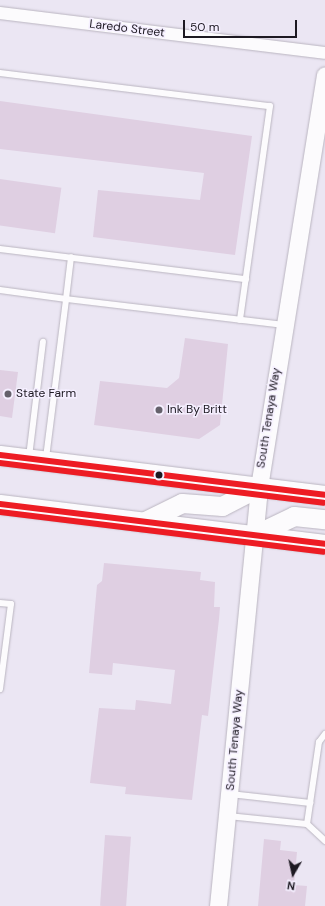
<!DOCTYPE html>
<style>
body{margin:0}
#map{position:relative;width:325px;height:906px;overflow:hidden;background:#ebe6f3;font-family:"DM Sans",sans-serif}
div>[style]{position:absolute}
.building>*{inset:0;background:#dfcfe2;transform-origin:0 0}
.roads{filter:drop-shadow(0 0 1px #bab5c0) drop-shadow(0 0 1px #bab5c0)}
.lane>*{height:6px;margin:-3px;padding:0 3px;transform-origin:3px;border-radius:3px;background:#fcfbfd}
.street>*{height:12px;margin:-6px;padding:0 6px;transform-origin:6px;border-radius:6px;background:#fcfbfd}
.secondary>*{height:17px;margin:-8.5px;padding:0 8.5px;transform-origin:8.5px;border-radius:8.5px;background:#fcfbfd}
.primary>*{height:19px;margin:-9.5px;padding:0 9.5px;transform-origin:9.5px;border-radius:9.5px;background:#fcfbfd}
.bus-1>*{height:6px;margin:-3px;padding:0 3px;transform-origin:3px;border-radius:3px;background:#ed1c24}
.bus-2>*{height:6px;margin:-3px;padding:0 3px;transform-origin:3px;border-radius:3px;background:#ed1c24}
.dots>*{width:11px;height:11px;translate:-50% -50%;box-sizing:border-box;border:2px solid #f5efff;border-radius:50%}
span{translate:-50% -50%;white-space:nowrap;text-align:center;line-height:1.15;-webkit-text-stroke:3px #f5efff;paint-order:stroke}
.street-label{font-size:12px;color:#1d1922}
.poi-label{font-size:12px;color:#1d1922}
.left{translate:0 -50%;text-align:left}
.north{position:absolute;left:273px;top:854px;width:40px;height:40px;-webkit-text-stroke:3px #f5efff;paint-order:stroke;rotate:189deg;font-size:11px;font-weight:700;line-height:16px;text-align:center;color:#1d1922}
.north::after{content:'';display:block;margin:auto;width:14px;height:18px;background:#1d1922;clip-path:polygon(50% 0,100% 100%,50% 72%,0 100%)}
.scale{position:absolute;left:183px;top:20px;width:114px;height:18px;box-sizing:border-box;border:2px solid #1d1922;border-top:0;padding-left:5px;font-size:12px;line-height:14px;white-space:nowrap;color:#1d1922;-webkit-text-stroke:3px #f5efff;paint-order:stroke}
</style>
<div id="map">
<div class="building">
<div style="clip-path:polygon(0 101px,252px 136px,235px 255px,93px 237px,98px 190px,200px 200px,204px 173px,0 149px)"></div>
<div style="left:0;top:179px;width:62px;height:46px;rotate:8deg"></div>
<div style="clip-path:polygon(185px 338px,228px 344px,220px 425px,199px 439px,94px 425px,100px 381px,167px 388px,179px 378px)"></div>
<div style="clip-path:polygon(0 370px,18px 372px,12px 418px,0 416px)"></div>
<div style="clip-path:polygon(104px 563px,201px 572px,200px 580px,215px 582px,214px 607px,220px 607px,219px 619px,208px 716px,202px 715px,192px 800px,125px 794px,126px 787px,90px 783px,99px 708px,135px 710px,136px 700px,171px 704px,175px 670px,113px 663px,112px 675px,89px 673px,97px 585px,102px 581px)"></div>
<div style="left:105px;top:835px;width:26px;height:71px;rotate:4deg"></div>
<div style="clip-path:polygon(264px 839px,281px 841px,280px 850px,297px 852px,294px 885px,307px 886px,305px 906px,258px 906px)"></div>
</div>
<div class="roads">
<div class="lane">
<div style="left:0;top:73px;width:272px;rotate:7deg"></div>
<div style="left:270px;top:106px;width:216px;rotate:98deg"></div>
<div style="left:0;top:249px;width:248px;rotate:7deg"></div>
<div style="left:0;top:290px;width:67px;rotate:7.8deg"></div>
<div style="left:66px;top:299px;width:42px;rotate:-83.2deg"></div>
<div style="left:29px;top:457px;width:116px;rotate:-83.1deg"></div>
<div style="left:46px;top:458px;width:160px;rotate:-82.8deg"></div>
<div style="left:66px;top:299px;width:219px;rotate:6.8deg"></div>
<div style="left:0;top:603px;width:11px;rotate:5deg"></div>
<div style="left:11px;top:604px;width:86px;rotate:97.4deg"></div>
<div style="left:230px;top:794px;width:81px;rotate:6.4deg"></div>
<div style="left:228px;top:816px;width:79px;rotate:5.8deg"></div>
<div style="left:307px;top:824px;width:25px;rotate:43deg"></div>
<div style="left:307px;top:824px;width:83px;rotate:-81.7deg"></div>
<div style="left:319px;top:742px;width:10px;rotate:-53deg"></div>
</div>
<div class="street">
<div style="left:0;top:13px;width:327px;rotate:7deg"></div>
</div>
<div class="secondary">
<div style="left:218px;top:906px;width:421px;rotate:-84.4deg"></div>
<div style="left:259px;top:487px;width:417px;rotate:-80.9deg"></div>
</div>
<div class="primary">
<div style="left:0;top:455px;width:327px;rotate:7deg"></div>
<div style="left:0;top:504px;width:327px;rotate:7deg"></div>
<div style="left:143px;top:522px;width:43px;rotate:-26deg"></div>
<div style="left:182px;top:503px;width:40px;rotate:4.3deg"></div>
<div style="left:222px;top:506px;width:42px;rotate:-27.2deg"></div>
<div style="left:254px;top:535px;width:44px;rotate:-25.4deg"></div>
<div style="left:294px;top:516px;width:31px;rotate:6deg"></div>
</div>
</div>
<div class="bus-1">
<div style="left:0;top:455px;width:327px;rotate:7deg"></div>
<div style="left:0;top:504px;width:327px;rotate:7deg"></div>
</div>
<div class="bus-2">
<div style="left:0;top:463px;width:326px;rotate:7deg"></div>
<div style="left:0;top:512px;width:326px;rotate:7deg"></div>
</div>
<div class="dots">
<div style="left:8px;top:394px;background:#65616b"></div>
<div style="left:159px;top:410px;background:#65616b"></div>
<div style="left:159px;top:475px;background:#1d1922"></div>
</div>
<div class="street-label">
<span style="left:127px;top:29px;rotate:7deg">Laredo Street</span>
<span style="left:269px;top:418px;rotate:-81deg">South Tenaya Way</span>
<span style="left:235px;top:740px;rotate:-85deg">South Tenaya Way</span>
</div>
<div class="poi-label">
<span class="left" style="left:16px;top:394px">State Farm</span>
<span class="left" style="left:167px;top:410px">Ink By Britt</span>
</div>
<div class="north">N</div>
<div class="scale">50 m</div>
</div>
